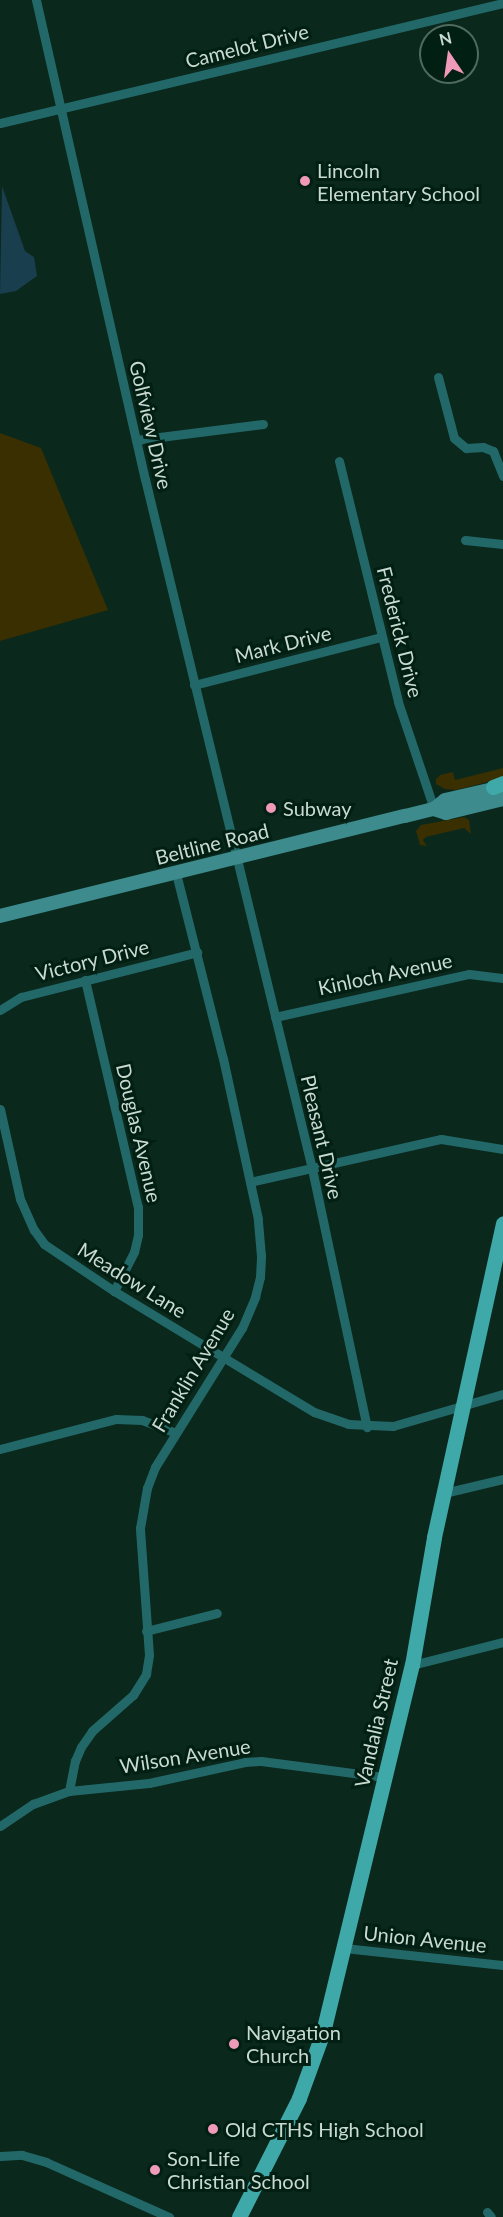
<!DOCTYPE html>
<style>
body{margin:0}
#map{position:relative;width:503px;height:2217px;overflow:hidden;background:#0a281c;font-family:Lato,sans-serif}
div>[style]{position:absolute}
.green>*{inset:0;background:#392f00}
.water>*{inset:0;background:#193e4e}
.minor>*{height:9px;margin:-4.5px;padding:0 4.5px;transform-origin:4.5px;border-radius:4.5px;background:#236868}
.secondary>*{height:14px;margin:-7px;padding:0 7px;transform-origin:7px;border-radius:7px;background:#3d8b8c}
.primary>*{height:15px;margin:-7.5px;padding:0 7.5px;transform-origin:7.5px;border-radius:7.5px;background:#3fa8a9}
.dots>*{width:16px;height:16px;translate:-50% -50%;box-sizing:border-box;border:3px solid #011f13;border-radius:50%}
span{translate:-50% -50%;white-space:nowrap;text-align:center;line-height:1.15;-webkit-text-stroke:6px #011f13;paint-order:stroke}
.street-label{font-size:20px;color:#c9dad1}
.poi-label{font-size:20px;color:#c9dad1}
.left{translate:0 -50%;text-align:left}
.north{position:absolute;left:419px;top:24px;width:60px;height:60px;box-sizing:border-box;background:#011f13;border:2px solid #516a5f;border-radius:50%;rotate:347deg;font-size:16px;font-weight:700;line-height:24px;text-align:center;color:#c9dad1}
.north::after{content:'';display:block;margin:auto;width:21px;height:27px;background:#ef9ab8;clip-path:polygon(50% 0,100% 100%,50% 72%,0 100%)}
</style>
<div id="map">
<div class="green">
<div style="clip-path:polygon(0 433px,41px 448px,108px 610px,0 641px)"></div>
<div style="clip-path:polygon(503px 768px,503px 778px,456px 790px,445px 789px,436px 784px,436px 779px,440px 775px,453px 772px,455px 780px)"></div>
<div style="clip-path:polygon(464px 817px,469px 820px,471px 834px,464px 828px,426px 837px,423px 840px,427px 846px,420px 845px,416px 831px,421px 825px)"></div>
</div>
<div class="water">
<div style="clip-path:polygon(2px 186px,25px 251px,34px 257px,37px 276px,16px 291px,0 294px)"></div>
</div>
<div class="minor">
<div style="left:36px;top:0;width:491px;rotate:77.2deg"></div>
<div style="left:145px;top:479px;width:710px;rotate:76.39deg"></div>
<div style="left:312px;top:1169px;width:264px;rotate:78deg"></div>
<div style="left:0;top:123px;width:517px;rotate:-13.42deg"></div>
<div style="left:438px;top:377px;width:63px;rotate:75.3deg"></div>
<div style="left:454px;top:438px;width:16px;rotate:40deg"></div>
<div style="left:466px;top:448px;width:17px;rotate:-3deg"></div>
<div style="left:483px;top:447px;width:11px;rotate:22deg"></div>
<div style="left:493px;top:451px;width:27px;rotate:68deg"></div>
<div style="left:136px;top:440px;width:128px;rotate:-7.2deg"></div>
<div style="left:339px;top:461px;width:248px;rotate:76.2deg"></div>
<div style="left:398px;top:702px;width:113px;rotate:71.4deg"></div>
<div style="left:465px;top:540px;width:38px;rotate:6deg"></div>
<div style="left:194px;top:685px;width:193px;rotate:-14.4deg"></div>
<div style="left:85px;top:980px;width:233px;rotate:76.9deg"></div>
<div style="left:138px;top:1207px;width:28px;rotate:90deg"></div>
<div style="left:138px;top:1235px;width:17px;rotate:103deg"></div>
<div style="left:134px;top:1252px;width:44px;rotate:117.1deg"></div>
<div style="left:0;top:1010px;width:25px;rotate:-32deg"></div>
<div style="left:21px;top:997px;width:182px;rotate:-14.3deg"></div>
<div style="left:275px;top:1017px;width:199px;rotate:-12.5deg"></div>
<div style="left:469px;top:974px;width:34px;rotate:7deg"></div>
<div style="left:0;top:1109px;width:92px;rotate:77.5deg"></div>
<div style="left:20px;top:1199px;width:34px;rotate:66deg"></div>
<div style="left:34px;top:1230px;width:17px;rotate:54deg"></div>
<div style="left:44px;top:1244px;width:84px;rotate:33.9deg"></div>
<div style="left:114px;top:1291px;width:234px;rotate:31.2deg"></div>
<div style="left:314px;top:1412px;width:36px;rotate:19deg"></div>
<div style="left:348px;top:1424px;width:45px;rotate:2.5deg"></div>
<div style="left:393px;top:1426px;width:115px;rotate:-16.2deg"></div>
<div style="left:250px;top:1182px;width:196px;rotate:-12.7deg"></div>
<div style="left:441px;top:1139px;width:63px;rotate:9.2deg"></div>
<div style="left:0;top:1449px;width:120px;rotate:-14.5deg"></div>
<div style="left:116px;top:1419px;width:26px;rotate:2deg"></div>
<div style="left:142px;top:1420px;width:36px;rotate:21deg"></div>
<div style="left:444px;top:1493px;width:61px;rotate:-13.3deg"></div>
<div style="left:146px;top:1631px;width:73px;rotate:-14.2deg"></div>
<div style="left:412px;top:1665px;width:94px;rotate:-14.2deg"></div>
<div style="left:69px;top:1791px;width:31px;rotate:-79deg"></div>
<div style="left:75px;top:1761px;width:15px;rotate:-67deg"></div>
<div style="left:81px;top:1747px;width:19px;rotate:-55deg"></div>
<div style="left:92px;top:1731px;width:55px;rotate:-41.3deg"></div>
<div style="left:133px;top:1695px;width:25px;rotate:-58deg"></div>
<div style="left:146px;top:1674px;width:19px;rotate:-81deg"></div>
<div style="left:149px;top:1655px;width:127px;rotate:-94.1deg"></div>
<div style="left:140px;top:1528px;width:41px;rotate:-80.1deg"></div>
<div style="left:147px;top:1488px;width:22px;rotate:-69deg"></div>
<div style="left:155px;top:1467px;width:164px;rotate:-58deg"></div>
<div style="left:242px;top:1328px;width:34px;rotate:-67deg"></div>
<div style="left:255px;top:1297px;width:21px;rotate:-76deg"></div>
<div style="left:260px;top:1277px;width:21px;rotate:-87deg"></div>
<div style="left:261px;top:1256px;width:37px;rotate:-95deg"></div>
<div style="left:258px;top:1219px;width:164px;rotate:-102.3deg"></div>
<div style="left:223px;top:1059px;width:192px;rotate:-104.2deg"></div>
<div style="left:0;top:1826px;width:40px;rotate:-34deg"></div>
<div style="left:33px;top:1804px;width:38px;rotate:-20deg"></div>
<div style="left:69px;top:1791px;width:80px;rotate:-5.7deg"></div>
<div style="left:149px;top:1783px;width:98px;rotate:-12.3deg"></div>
<div style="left:245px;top:1762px;width:16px;rotate:-4deg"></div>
<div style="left:261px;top:1761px;width:125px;rotate:7.4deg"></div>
<div style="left:344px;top:1948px;width:160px;rotate:6.1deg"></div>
<div style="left:0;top:2156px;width:22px;rotate:-3deg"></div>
<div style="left:22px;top:2155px;width:25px;rotate:16deg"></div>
<div style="left:46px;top:2162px;width:135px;rotate:24.1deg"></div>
<div style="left:487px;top:2212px;width:6px;rotate:51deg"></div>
</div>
<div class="secondary">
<div style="left:434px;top:809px;width:13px;rotate:18deg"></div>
<div style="left:446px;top:813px;width:59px;rotate:-13.8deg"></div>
<div style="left:0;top:916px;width:417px;rotate:-13.9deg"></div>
<div style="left:405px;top:816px;width:30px;rotate:-14deg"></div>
<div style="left:434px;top:809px;width:14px;rotate:-39deg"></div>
<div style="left:445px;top:800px;width:58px;rotate:-12.8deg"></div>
</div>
<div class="primary">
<div style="left:493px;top:787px;width:11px;rotate:-22deg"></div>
<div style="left:239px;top:2217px;width:133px;rotate:-63.2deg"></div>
<div style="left:299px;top:2098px;width:70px;rotate:-70deg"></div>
<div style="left:323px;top:2032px;width:378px;rotate:-76.4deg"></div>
<div style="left:412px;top:1665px;width:130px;rotate:-80.2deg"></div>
<div style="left:434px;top:1537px;width:321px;rotate:-77.6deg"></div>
</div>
<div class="dots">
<div style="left:305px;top:181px;background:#ef9ab8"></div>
<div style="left:271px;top:808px;background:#ef9ab8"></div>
<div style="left:234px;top:2044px;background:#ef9ab8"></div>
<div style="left:213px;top:2129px;background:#ef9ab8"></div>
<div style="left:155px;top:2170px;background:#ef9ab8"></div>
</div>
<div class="street-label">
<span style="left:247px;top:46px;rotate:-14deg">Camelot Drive</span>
<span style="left:151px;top:425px;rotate:77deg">Golfview Drive</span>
<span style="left:400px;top:632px;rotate:76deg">Frederick Drive</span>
<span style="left:283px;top:644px;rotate:-14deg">Mark Drive</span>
<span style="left:212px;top:844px;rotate:-14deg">Beltline Road</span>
<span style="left:92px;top:960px;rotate:-14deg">Victory Drive</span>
<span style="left:385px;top:974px;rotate:-12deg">Kinloch Avenue</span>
<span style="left:139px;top:1133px;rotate:77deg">Douglas Avenue</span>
<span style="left:322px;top:1137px;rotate:77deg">Pleasant Drive</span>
<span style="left:132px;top:1280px;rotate:32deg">Meadow Lane</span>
<span style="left:193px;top:1370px;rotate:-59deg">Franklin Avenue</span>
<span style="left:376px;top:1723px;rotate:-77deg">Vandalia Street</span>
<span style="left:185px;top:1756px;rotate:-9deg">Wilson Avenue</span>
<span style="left:425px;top:1939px;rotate:6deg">Union Avenue</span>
</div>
<div class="poi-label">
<span class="left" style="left:317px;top:182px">Lincoln<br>Elementary School</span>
<span class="left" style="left:283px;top:808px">Subway</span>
<span class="left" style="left:246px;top:2044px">Navigation<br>Church</span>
<span class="left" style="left:225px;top:2129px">Old CTHS High School</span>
<span class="left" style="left:167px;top:2170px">Son-Life<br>Christian School</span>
</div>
<div class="north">N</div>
</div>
